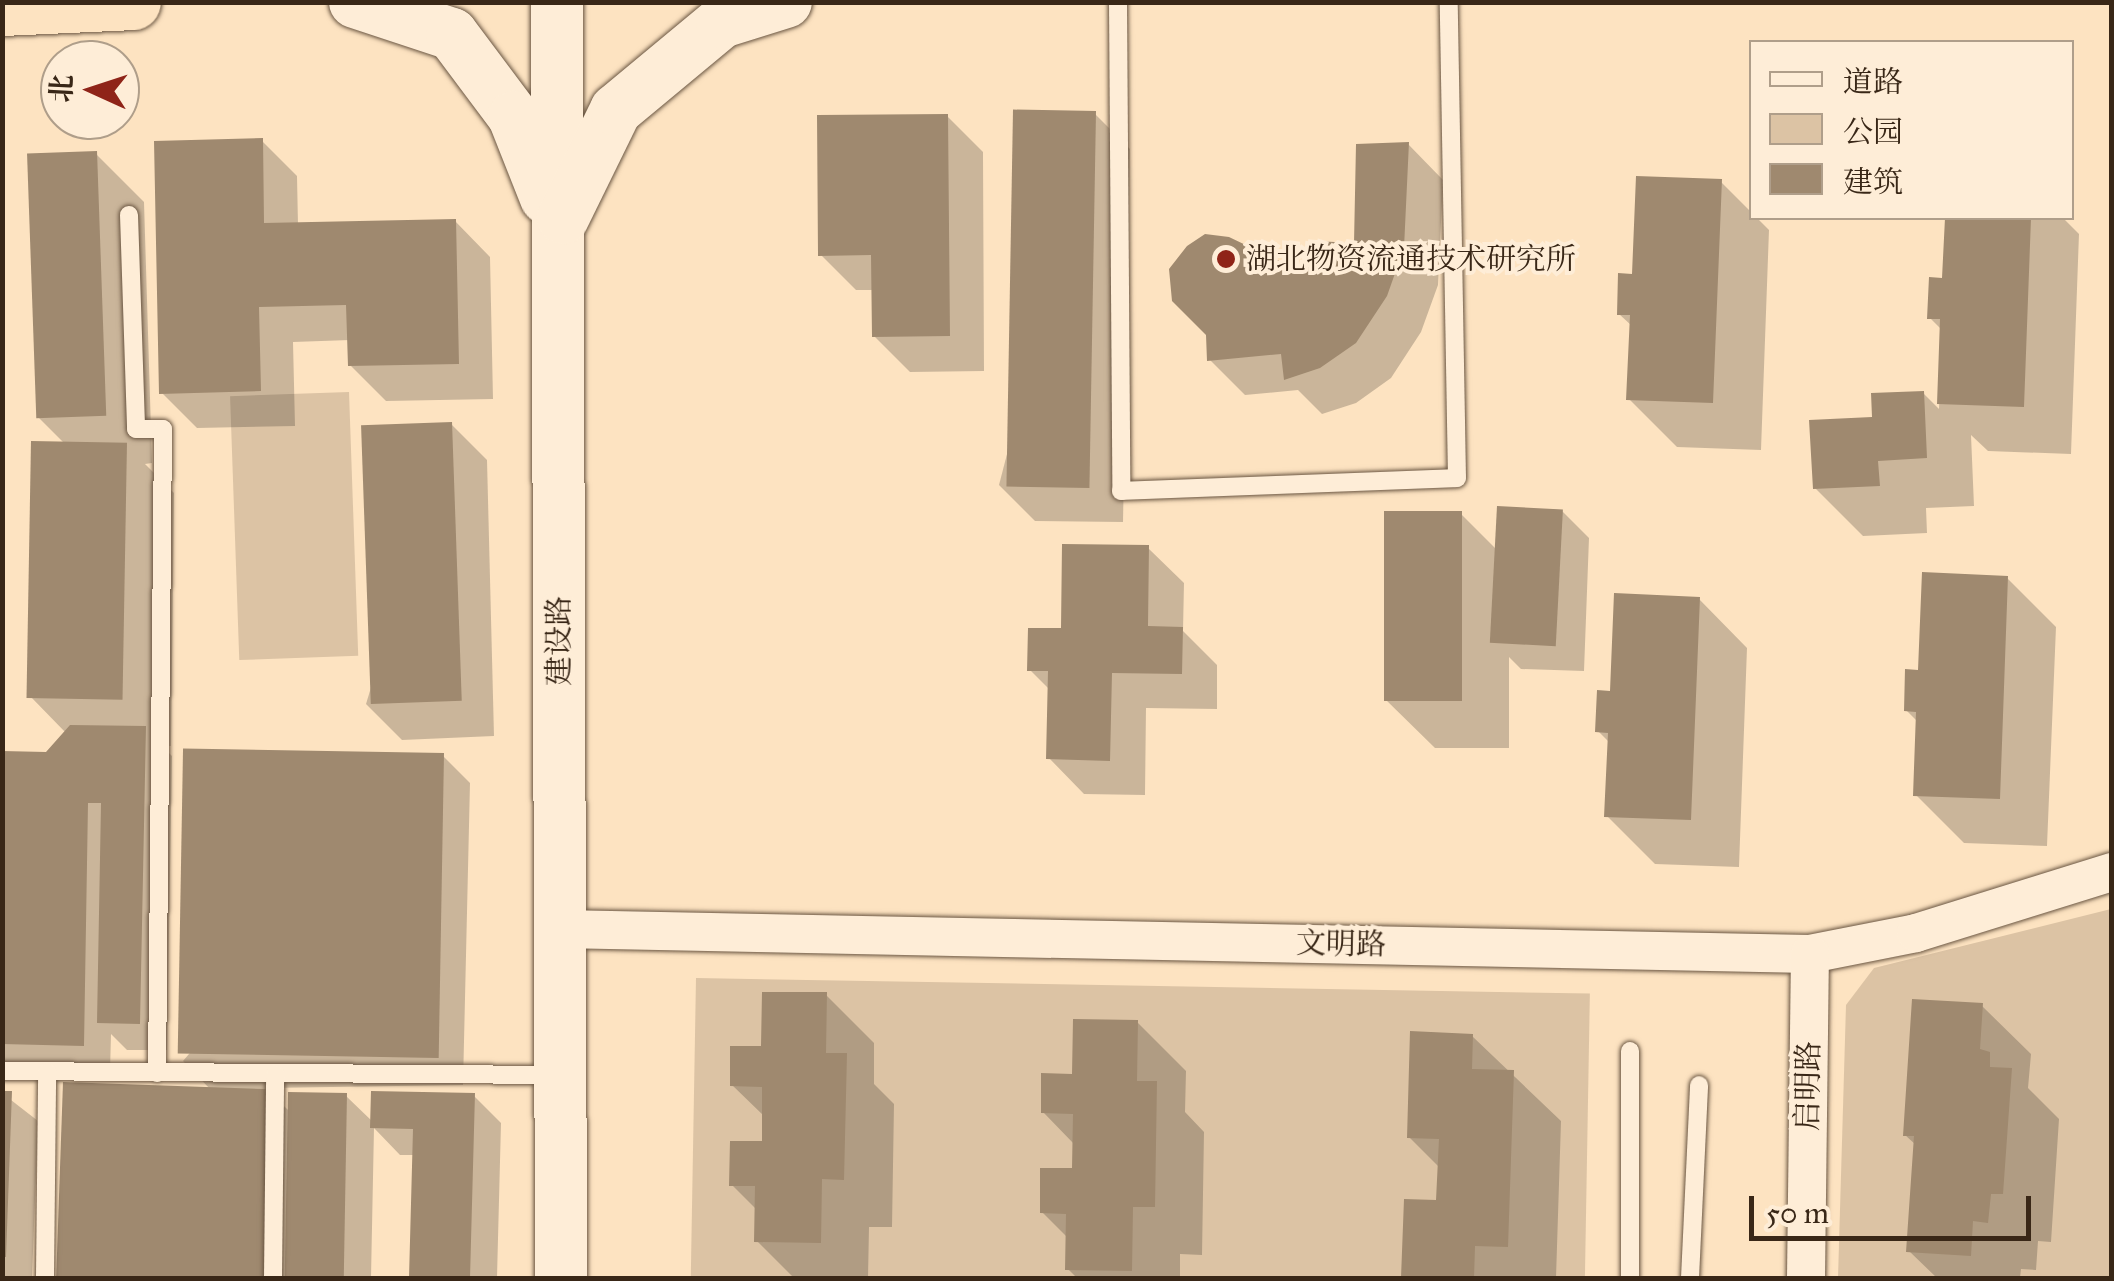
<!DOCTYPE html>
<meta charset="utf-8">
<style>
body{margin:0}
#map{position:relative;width:2114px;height:1281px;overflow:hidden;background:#fde3c1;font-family:"IM FELL Great Primer","Noto Serif SC",serif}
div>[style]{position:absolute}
.green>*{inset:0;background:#dcc3a4;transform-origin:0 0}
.shadow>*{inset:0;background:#0003}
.building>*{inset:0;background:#9f896f;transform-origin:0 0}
.roads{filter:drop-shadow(0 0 2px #6a5642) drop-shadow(0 0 2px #6a5642)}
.lane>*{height:18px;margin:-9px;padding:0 9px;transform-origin:9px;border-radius:9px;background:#feedd7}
.street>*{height:38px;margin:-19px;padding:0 19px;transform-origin:19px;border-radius:19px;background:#feedd7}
.secondary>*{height:52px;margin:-26px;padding:0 26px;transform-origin:26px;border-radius:26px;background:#feedd7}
.highway>*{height:55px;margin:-27.5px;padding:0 27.5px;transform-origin:27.5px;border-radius:27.5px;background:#fde3c1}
.dots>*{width:28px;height:28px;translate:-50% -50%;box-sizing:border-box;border:5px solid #feedd7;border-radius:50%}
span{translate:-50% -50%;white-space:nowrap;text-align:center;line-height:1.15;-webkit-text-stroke:8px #feedd7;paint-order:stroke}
.poi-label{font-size:30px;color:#392717}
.left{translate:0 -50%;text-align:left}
.street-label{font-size:30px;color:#392717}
.frame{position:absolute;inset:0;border:5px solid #392717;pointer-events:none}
.legend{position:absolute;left:1749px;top:40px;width:325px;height:180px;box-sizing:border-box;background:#feedd7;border:2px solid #af9e8a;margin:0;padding:12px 18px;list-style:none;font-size:30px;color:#392717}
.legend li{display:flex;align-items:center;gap:20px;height:50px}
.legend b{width:50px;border:2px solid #af9e8a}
.north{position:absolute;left:40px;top:40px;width:100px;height:100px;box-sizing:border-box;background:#feedd7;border:2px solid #af9e8a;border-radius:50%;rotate:273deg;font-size:28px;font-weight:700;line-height:40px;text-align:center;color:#392717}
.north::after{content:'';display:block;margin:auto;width:35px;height:45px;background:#8f2418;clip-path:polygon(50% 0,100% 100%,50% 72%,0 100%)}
.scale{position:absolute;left:1749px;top:1196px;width:282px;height:45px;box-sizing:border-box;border:5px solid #392717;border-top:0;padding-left:12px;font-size:30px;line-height:35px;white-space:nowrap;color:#392717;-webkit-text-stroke:8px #feedd7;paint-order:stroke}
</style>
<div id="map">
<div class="green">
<div style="left:349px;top:392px;width:264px;height:119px;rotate:88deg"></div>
<div style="clip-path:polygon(2111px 909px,2111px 1278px,1838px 1278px,1846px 1005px,1874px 968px)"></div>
<div style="left:696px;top:978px;width:894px;height:300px;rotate:1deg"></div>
</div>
<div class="shadow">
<div style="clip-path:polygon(1095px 114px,1130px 149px,1123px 522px,1035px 521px,999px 485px)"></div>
<div style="clip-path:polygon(947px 116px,983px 152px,984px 371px,910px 372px,874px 336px,874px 290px,856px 290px,821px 255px)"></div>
<div style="clip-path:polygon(262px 141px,297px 176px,298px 225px,455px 221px,490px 257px,493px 399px,386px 401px,350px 365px,350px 340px,293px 342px,295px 426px,197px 428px,162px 393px)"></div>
<div style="clip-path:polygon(1408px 144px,1443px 180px,1438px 285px,1421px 332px,1391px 378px,1356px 403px,1322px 414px,1298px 390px,1245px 395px,1210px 360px,1299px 274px,1356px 245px)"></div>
<div style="clip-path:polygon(96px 154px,144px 202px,152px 463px,145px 464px,174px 493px,171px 746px,162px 746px,172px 756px,167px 1050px,127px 1050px,111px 1034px,110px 1072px,2px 1070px,2px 754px,47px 755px,66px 733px,30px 696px,65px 444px,38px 417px)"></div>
<div style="clip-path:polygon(1721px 182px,1769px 230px,1761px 450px,1677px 447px,1629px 399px,1632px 326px,1619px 314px,1634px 276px)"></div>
<div style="clip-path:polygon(1947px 218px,2063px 218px,2079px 234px,2071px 454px,1988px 451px,1971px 435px,1974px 506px,1926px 508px,1927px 533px,1863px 536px,1815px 488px,1874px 420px,1923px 393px,1939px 409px,1942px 330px,1930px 318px,1945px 280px)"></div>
<div style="clip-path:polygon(2px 356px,4px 432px,2px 432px)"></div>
<div style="clip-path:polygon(451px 424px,487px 460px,494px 736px,402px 740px,366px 704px)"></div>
<div style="clip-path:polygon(1562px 511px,1589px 538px,1584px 671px,1521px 669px,1509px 657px,1509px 748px,1435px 748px,1386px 700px,1461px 514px,1497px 550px)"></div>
<div style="clip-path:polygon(1148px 548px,1184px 583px,1183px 631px,1217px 665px,1217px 709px,1146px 708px,1145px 795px,1084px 794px,1049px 758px,1050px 690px,1030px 670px)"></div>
<div style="clip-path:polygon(2007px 578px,2056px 627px,2047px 846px,1964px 843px,1916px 795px,1918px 722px,1906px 710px,1921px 673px)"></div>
<div style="clip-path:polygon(1699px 599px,1747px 648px,1739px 867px,1655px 864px,1607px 816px,1610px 743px,1598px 731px,1612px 693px)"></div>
<div style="clip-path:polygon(443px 756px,470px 783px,463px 1085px,266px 1088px,290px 1112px,346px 1096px,373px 1122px,474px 1096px,501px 1123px,497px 1278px,412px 1278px,415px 1155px,400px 1155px,374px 1128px,371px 1278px,59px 1278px,66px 1085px,211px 1090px,183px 1061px)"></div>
<div style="clip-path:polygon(826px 995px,874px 1043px,874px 1084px,894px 1104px,892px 1227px,869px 1227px,868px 1278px,794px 1278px,757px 1241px,757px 1210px,732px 1185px,764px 1144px,765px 1117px,732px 1085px)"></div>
<div style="clip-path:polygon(1982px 1006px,2031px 1054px,2028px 1088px,2059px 1119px,2051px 1242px,2038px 1241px,2036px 1270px,2021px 1269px,2020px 1278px,1937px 1278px,1909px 1251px,1916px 1145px,1905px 1135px)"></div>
<div style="clip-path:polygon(1137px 1022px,1186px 1071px,1185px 1112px,1204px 1132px,1202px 1255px,1180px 1254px,1180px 1278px,1077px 1278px,1068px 1269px,1068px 1238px,1042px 1212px,1075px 1171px,1075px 1145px,1043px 1112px)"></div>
<div style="clip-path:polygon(1472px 1036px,1561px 1121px,1556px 1278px,1403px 1278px,1406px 1202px,1439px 1203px,1440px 1168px,1409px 1137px)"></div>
<div style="clip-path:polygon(2px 1093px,38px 1121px,32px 1278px,2px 1278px)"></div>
</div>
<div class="building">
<div style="left:1096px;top:111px;width:377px;height:83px;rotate:91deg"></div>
<div style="clip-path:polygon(948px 114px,950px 336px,872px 337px,871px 255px,818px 256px,817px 115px)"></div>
<div style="clip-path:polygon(263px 138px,264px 223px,456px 219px,459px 364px,348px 366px,346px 305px,259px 307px,261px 391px,159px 394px,154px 141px)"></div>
<div style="clip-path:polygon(1409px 142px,1404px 248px,1387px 296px,1356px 343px,1320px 368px,1284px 380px,1281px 354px,1207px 361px,1206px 335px,1172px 301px,1169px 269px,1187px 246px,1205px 234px,1229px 237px,1298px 270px,1315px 241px,1354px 243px,1356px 144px)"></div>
<div style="left:97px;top:151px;width:265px;height:70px;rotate:88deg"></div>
<div style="clip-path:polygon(1636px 176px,1722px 179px,1713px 403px,1626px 400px,1630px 315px,1617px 315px,1618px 273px,1632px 274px)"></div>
<div style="clip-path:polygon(1945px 218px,2031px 218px,2024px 407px,1937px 404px,1940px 319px,1927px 319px,1929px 277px,1942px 278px)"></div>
<div style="clip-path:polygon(1924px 391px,1927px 458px,1878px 461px,1880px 486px,1813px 489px,1809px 420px,1872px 417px,1871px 393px)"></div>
<div style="left:452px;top:422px;width:279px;height:91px;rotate:88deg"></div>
<div style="left:31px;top:441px;width:96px;height:257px;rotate:1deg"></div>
<div style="left:1497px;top:506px;width:66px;height:137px;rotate:3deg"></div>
<div style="left:1384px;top:511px;width:78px;height:190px"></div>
<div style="clip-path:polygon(1062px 544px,1149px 545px,1148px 626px,1183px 627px,1182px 674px,1112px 673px,1110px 761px,1046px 759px,1048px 671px,1027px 671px,1028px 628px,1061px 628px)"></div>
<div style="clip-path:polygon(1922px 572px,2008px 576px,2000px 799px,1913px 796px,1916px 712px,1904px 711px,1905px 669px,1918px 670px)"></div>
<div style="clip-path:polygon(1614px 593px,1700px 597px,1691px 820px,1604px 817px,1608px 733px,1595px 732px,1597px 690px,1610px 691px)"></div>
<div style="clip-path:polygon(70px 725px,146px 726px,140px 1024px,97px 1023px,101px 803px,88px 803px,84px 1046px,2px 1044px,2px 751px,46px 752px)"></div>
<div style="left:444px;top:753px;width:305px;height:261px;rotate:91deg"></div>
<div style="clip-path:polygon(762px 992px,827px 992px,826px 1053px,847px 1053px,844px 1180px,822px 1179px,821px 1243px,754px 1242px,755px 1186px,729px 1186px,730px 1141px,762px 1141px,762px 1087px,730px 1086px,730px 1046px,761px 1046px)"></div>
<div style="clip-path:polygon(1912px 999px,1983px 1003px,1980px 1049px,1990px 1052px,1990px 1067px,2012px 1068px,2003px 1194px,1991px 1194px,1988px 1223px,1973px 1221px,1971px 1256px,1906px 1252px,1914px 1136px,1903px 1136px)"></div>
<div style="clip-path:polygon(1073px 1019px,1138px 1020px,1137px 1081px,1157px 1081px,1155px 1207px,1133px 1207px,1132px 1271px,1065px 1270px,1066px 1214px,1040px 1213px,1040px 1168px,1072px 1168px,1073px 1114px,1041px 1113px,1041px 1073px,1072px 1074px)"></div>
<div style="clip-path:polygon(1410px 1031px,1473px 1034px,1472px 1069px,1514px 1070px,1508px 1247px,1475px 1246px,1474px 1278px,1401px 1278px,1404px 1199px,1436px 1200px,1439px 1139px,1407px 1138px)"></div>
<div style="left:63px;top:1082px;width:208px;height:196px;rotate:2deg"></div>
<div style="clip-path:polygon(2px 1091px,12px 1091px,6px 1257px,2px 1257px)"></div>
<div style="clip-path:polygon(371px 1091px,475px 1093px,470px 1278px,409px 1278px,413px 1129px,370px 1128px)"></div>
<div style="left:288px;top:1092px;width:59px;height:186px;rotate:1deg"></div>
</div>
<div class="roads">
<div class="lane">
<div style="left:1118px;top:2px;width:489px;rotate:89.6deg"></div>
<div style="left:1121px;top:491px;width:336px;rotate:-2.2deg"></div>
<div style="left:1457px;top:478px;width:476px;rotate:-91deg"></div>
<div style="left:129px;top:215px;width:214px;rotate:88.1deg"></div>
<div style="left:136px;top:429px;width:27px"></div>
<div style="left:163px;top:429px;width:644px;rotate:90.53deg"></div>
<div style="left:2px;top:1071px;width:553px;rotate:0.41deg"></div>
<div style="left:45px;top:1278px;width:206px;rotate:-89.4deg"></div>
<div style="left:273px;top:1278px;width:204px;rotate:-89.4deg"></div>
<div style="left:1630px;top:1278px;width:227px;rotate:-90deg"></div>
<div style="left:1690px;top:1278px;width:193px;rotate:-87.3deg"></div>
</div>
<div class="street">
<div style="left:560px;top:929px;width:1250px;rotate:1.15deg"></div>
<div style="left:1810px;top:954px;width:108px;rotate:-11.2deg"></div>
<div style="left:1916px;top:933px;width:205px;rotate:-17.3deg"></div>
<div style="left:1806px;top:1278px;width:324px;rotate:-89.3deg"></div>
</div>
<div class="secondary">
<div style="left:355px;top:2px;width:102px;rotate:18.3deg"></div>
<div style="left:452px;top:34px;width:104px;rotate:53.2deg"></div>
<div style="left:514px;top:117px;width:87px;rotate:68.4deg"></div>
<div style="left:557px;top:2px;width:1276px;rotate:89.82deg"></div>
<div style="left:563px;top:218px;width:120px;rotate:-63.9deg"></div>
<div style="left:616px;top:110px;width:138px;rotate:-39.7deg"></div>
<div style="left:722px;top:22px;width:67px;rotate:-17.4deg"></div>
</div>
<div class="highway">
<div style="left:2px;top:8px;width:131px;rotate:-2.6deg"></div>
</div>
</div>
<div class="dots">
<div style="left:1226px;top:259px;background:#8f2418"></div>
</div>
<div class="poi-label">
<span class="left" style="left:1246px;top:259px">湖北物资流通技术研究所</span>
</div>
<div class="street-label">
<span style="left:559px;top:641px;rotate:-90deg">建设路</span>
<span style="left:1341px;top:944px;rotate:1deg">文明路</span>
<span style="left:1808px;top:1086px;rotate:-89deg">启明路</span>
</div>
<div class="frame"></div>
<ul class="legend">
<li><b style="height:12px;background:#feedd7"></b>道路</li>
<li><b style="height:28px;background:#dcc3a4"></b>公园</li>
<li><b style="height:28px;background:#9f896f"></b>建筑</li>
</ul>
<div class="north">北</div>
<div class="scale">50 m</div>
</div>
